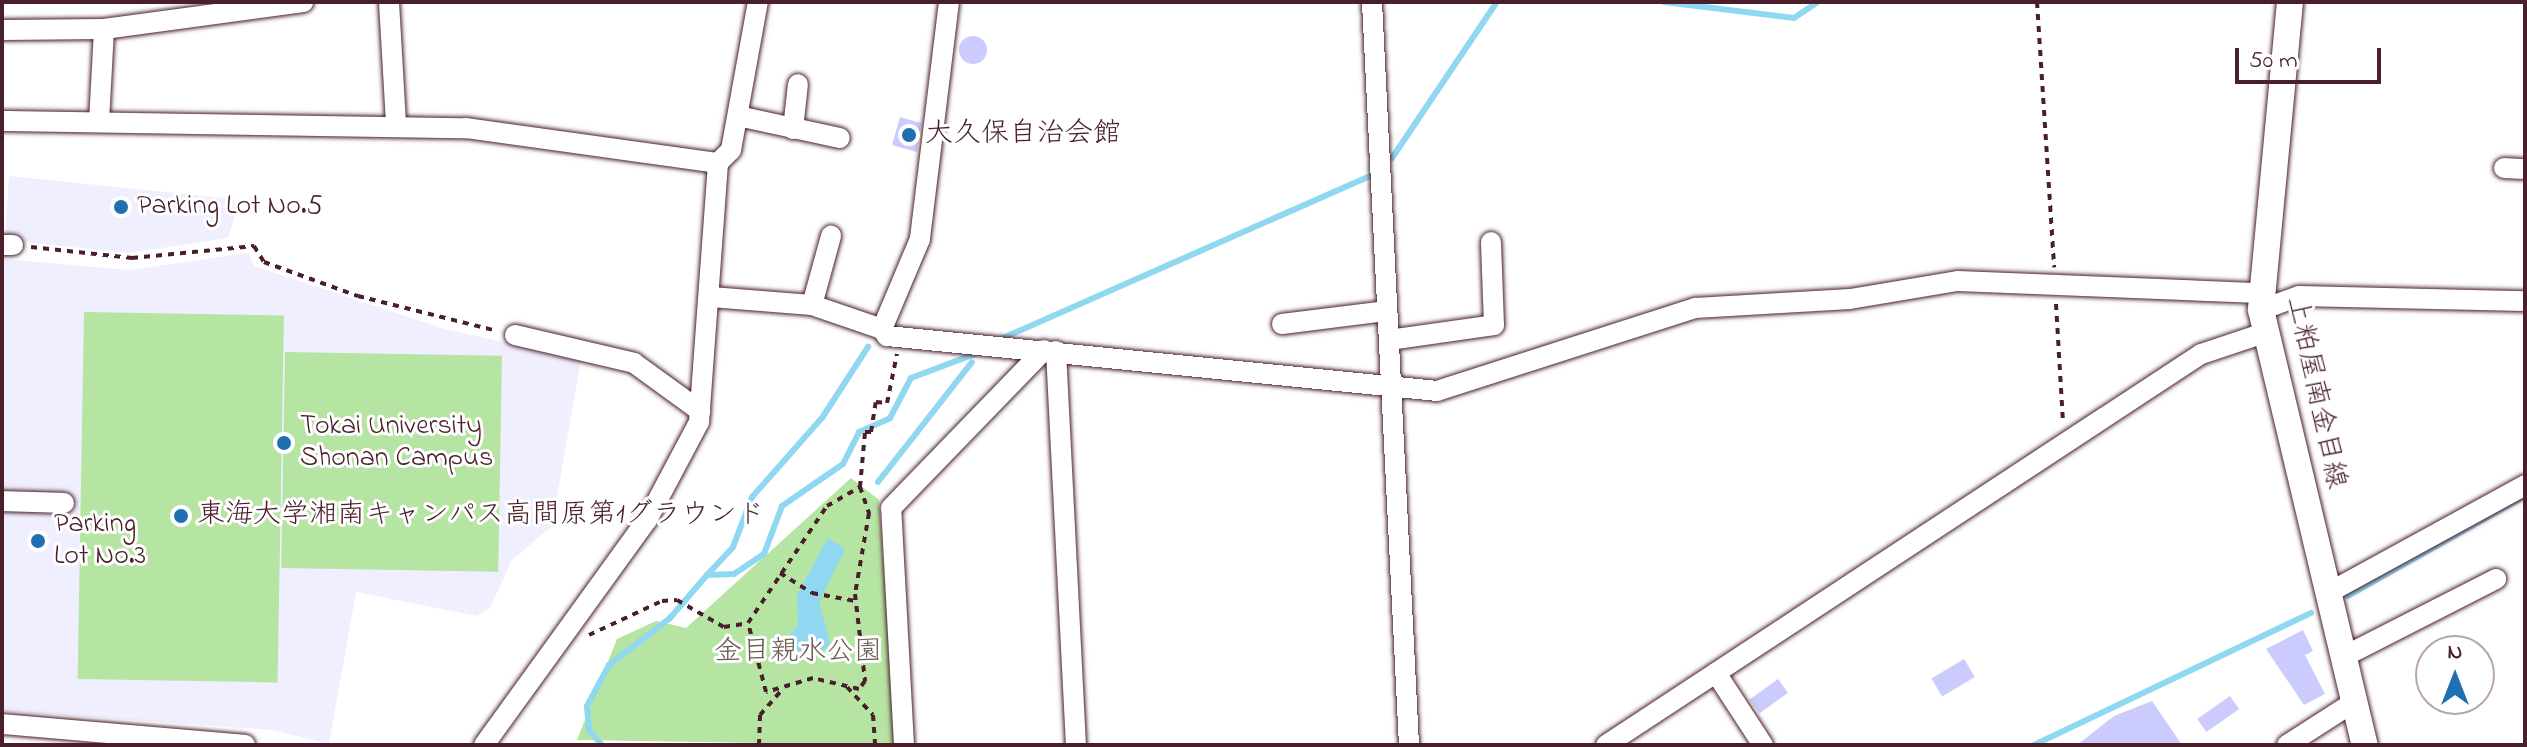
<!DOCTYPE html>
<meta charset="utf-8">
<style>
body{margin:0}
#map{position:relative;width:2527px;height:747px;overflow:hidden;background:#fff;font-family:"Indie Flower","Klee One",sans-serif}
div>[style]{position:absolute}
.built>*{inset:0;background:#efefff}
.green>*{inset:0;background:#b6e4a2;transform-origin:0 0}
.water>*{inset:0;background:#90d8f1}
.stream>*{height:6px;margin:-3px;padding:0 3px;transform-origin:3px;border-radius:3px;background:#90d8f1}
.building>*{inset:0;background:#cbcbfe;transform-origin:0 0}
.round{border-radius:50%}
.path>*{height:4px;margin-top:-2px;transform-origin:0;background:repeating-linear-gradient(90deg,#4a1f2b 0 6px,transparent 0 12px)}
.roads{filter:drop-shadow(0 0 2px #4a1f2b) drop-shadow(0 0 2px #4a1f2b)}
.minor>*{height:20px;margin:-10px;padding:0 10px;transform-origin:10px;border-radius:10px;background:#fff}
.major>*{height:26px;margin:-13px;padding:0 13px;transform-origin:13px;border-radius:13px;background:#fff}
.dots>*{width:22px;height:22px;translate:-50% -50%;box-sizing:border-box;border:4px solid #fff;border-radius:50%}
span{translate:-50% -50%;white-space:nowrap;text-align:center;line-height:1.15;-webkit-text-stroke:6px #fff;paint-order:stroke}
.poi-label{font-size:28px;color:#4a1f2b}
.left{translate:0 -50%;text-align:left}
.street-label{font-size:28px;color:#4a1f2b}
.park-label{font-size:28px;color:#6a5a4f}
.frame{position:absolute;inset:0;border:4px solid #4a1f2b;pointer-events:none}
.north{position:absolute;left:2415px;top:635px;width:80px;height:80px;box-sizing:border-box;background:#fff;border:2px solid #b7a5aa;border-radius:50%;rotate:0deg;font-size:22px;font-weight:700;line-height:32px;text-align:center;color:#4a1f2b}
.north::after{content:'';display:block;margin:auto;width:28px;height:36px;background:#1f6fb2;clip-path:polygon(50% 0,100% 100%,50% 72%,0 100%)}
.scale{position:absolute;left:2235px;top:48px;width:146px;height:36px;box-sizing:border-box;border:4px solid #4a1f2b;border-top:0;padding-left:10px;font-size:24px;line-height:28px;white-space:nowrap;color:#4a1f2b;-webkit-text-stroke:6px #fff;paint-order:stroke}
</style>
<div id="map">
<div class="built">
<div style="clip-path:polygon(9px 176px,234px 199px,235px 215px,228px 238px,128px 253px,5px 240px)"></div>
<div style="clip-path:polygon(248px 253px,254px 266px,445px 329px,581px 359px,552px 526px,512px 560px,490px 608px,477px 616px,356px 592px,329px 744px,272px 730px,2px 711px,2px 259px,130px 270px)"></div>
</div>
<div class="green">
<div style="left:84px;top:312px;width:200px;height:367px;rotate:1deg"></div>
<div style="left:285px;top:352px;width:217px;height:216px;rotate:1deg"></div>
<div style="clip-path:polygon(851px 478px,879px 500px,896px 745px,577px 740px,617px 639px,656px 621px,686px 628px)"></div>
</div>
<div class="water">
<div style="clip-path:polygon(828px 538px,845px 549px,819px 602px,830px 642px,825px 650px,789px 652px,785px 640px,798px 625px,797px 595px)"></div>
</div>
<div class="stream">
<div style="left:1664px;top:2px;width:131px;rotate:7deg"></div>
<div style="left:1794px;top:18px;width:29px;rotate:-34deg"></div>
<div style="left:1392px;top:158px;width:188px;rotate:-56.1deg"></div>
<div style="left:996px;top:341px;width:407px;rotate:-23.8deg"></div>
<div style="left:878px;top:482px;width:152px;rotate:-51.9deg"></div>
<div style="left:707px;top:575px;width:38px;rotate:-47deg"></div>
<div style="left:733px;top:547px;width:53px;rotate:-69.2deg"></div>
<div style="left:752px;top:497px;width:106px;rotate:-48.5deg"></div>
<div style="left:822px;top:418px;width:85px;rotate:-57.1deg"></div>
<div style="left:2348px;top:596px;width:203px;rotate:-29.5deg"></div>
<div style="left:602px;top:745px;width:20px;rotate:-131deg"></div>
<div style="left:589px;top:730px;width:24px;rotate:-95deg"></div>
<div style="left:587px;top:706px;width:47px;rotate:-61.8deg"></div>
<div style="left:609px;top:665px;width:77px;rotate:-37.6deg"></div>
<div style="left:670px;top:618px;width:57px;rotate:-49.3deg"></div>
<div style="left:707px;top:575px;width:27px;rotate:-2deg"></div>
<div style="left:734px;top:574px;width:36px;rotate:-34deg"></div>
<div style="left:764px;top:554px;width:51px;rotate:-69.4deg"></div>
<div style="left:782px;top:506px;width:74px;rotate:-34.5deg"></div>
<div style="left:843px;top:464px;width:36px;rotate:-63deg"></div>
<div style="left:859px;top:432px;width:34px;rotate:-24deg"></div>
<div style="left:890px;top:418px;width:45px;rotate:-62.3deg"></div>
<div style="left:911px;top:378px;width:79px;rotate:-20.7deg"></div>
<div style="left:2034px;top:745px;width:307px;rotate:-25.5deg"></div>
</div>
<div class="building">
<div class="round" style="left:959px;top:36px;width:28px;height:28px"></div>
<div style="clip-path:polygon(900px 117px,921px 123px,917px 152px,892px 145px)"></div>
<div style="clip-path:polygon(2303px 630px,2313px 651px,2305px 655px,2325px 694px,2304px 705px,2266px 649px)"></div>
<div style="left:1964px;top:659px;width:21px;height:38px;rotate:59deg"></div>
<div style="left:1778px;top:679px;width:17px;height:35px;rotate:54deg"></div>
<div style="left:2230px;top:696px;width:16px;height:40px;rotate:55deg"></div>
<div style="clip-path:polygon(2152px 701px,2182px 745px,2077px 745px,2114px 716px)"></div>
</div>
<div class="path">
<div style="left:2037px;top:2px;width:266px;rotate:86.3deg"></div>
<div style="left:31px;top:247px;width:102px;rotate:6.2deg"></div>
<div style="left:132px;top:258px;width:123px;rotate:-5.6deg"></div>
<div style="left:254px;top:246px;width:19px;rotate:58deg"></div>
<div style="left:264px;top:262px;width:100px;rotate:19.9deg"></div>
<div style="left:358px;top:296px;width:143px;rotate:14.1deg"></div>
<div style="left:2056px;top:304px;width:119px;rotate:86.6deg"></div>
<div style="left:860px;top:487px;width:55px;rotate:-84.8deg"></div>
<div style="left:865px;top:432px;width:6px"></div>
<div style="left:871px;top:432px;width:30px;rotate:-81deg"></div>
<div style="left:876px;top:402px;width:11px;rotate:5deg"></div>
<div style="left:887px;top:403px;width:50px;rotate:-78.5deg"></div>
<div style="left:780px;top:573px;width:38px;rotate:32deg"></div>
<div style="left:812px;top:593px;width:44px;rotate:10.5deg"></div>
<div style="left:589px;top:635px;width:81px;rotate:-25deg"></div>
<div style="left:662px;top:601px;width:15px;rotate:-4deg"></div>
<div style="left:677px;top:600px;width:54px;rotate:29.9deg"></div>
<div style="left:724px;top:627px;width:24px;rotate:-9deg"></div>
<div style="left:748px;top:623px;width:141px;rotate:-56deg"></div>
<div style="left:827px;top:506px;width:38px;rotate:-30deg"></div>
<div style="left:860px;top:487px;width:28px;rotate:71deg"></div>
<div style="left:869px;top:513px;width:82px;rotate:99.8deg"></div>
<div style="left:855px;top:594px;width:88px;rotate:83.4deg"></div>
<div style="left:865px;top:681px;width:10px;rotate:127deg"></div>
<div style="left:859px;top:689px;width:47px;rotate:-166.6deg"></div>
<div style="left:813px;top:678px;width:49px;rotate:163.4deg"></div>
<div style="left:766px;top:692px;width:71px;rotate:-104.6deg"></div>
<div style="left:847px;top:687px;width:38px;rotate:47deg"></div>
<div style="left:873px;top:715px;width:30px;rotate:86deg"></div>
<div style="left:759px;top:745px;width:30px;rotate:-88deg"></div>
<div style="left:760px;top:715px;width:32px;rotate:-49deg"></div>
</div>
<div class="roads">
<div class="minor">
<div style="left:389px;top:2px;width:123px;rotate:86.7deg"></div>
<div style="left:949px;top:2px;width:239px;rotate:97deg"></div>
<div style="left:920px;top:239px;width:98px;rotate:112.9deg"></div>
<div style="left:882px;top:329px;width:9px;rotate:54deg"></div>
<div style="left:887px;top:336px;width:553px;rotate:5.71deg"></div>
<div style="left:1437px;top:391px;width:271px;rotate:-17.8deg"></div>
<div style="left:1695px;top:308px;width:155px;rotate:-3.3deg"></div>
<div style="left:1850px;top:299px;width:109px;rotate:-9.5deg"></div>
<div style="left:1958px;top:281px;width:302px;rotate:2.3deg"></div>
<div style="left:1372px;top:2px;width:744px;rotate:87.15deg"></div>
<div style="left:2px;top:30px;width:102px;rotate:-0.6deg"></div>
<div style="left:104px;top:29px;width:201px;rotate:-7.7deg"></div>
<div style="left:738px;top:116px;width:104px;rotate:12.2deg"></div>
<div style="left:2px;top:121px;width:464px;rotate:0.9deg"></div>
<div style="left:466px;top:128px;width:254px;rotate:7.9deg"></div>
<div style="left:99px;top:122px;width:93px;rotate:-86.9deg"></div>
<div style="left:793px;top:129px;width:45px;rotate:-83.7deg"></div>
<div style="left:2504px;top:168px;width:21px;rotate:3deg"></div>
<div style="left:2px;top:245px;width:11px"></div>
<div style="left:711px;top:297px;width:101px;rotate:4.5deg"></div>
<div style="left:812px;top:305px;width:74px;rotate:18.9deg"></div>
<div style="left:812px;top:305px;width:72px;rotate:-74.6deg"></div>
<div style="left:2261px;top:310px;width:40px;rotate:-20.2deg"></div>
<div style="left:2299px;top:296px;width:226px;rotate:1.3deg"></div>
<div style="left:1282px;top:324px;width:106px;rotate:-7.1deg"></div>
<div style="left:515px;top:335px;width:122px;rotate:13.2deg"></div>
<div style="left:634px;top:363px;width:82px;rotate:36deg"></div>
<div style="left:1389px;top:340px;width:106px;rotate:-8.1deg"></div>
<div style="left:1494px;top:325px;width:83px;rotate:-92.1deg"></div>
<div style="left:1056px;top:351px;width:395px;rotate:87.1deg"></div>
<div style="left:2px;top:501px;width:62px;rotate:1.8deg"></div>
<div style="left:2328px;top:593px;width:225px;rotate:-28.7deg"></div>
<div style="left:2343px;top:657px;width:172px;rotate:-27deg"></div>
<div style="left:1716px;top:673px;width:86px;rotate:56.9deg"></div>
<div style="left:2px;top:724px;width:244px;rotate:4.9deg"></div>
<div style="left:484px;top:745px;width:278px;rotate:-54.1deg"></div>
<div style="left:647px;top:520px;width:111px;rotate:-62deg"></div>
<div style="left:699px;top:422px;width:260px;rotate:-85.8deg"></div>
<div style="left:718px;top:163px;width:18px;rotate:-45deg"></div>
<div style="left:731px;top:150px;width:150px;rotate:-79.7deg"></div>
<div style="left:904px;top:745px;width:237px;rotate:-93.1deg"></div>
<div style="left:891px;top:508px;width:220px;rotate:-45.9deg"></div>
<div style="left:1606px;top:745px;width:712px;rotate:-33.31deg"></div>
<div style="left:2201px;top:354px;width:66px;rotate:-18.4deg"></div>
<div style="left:2287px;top:745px;width:80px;rotate:-32.7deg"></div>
</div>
<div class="major">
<div style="left:2290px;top:2px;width:309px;rotate:95.4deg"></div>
<div style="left:2261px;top:310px;width:447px;rotate:76.6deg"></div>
</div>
</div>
<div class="dots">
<div style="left:909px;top:135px;background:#1f6fb2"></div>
<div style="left:121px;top:207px;background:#1f6fb2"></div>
<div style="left:284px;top:443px;background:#1f6fb2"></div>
<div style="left:181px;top:516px;background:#1f6fb2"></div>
<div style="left:38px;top:541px;background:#1f6fb2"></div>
</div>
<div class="poi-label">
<span class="left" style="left:925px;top:135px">大久保自治会館</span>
<span class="left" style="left:137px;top:207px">Parking Lot No.5</span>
<span class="left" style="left:300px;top:443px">Tokai University<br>Shonan Campus</span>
<span class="left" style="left:197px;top:516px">東海大学湘南キャンパス高間原第1グラウンド</span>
<span class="left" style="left:54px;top:541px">Parking<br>Lot No.3</span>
</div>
<div class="street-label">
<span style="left:2315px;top:393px;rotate:78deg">上粕屋南金目線</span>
</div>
<div class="park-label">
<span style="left:798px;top:653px">金目親水公園</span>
</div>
<div class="frame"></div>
<div class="north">N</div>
<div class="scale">50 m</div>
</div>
